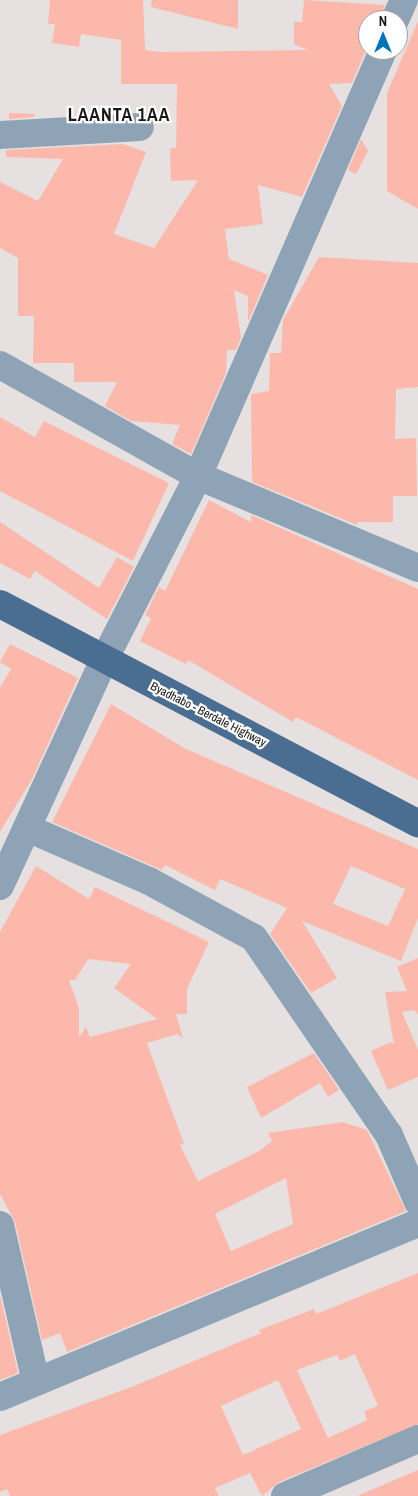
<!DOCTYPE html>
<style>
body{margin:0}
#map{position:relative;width:418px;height:1496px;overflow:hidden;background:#e6e1e0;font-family:"Archivo Narrow",sans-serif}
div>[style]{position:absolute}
.building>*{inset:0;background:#fcb8aa}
.minor>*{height:28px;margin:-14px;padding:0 14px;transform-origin:14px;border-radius:14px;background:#8fa3b7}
.major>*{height:28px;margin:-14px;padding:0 14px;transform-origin:14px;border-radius:14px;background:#496e91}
span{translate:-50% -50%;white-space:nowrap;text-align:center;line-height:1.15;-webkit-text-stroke:4.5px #fff;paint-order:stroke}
.street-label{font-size:12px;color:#171515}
.district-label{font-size:18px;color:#171515;font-weight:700;letter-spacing:1px}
.north{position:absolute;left:358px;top:10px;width:50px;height:50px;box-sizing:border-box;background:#fff;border:1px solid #a2a1a1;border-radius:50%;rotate:0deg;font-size:14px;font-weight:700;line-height:20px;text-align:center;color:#171515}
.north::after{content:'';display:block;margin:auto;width:18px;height:22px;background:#0073bd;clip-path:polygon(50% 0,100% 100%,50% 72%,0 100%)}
</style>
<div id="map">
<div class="building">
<div style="clip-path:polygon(50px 0,143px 0,145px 50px,160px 52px,308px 50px,294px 44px,294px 22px,302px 22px,304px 0,385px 5px,380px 20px,368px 20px,368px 45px,352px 83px,329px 84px,342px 106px,302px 197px,258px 185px,263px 224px,225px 229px,229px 259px,268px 275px,248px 322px,248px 296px,234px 290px,241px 338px,236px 350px,227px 350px,226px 373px,191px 454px,172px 444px,180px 425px,131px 421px,105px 406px,117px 382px,74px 382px,74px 363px,33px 363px,34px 316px,18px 316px,18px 258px,0 248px,0 182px,38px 201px,63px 159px,6px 157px,6px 150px,123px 144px,146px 152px,114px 234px,154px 248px,198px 180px,171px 181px,170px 148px,176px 148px,177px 84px,121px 84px,121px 40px,81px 34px,79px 47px,52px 43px,55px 24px,48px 24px)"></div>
<div style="clip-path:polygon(152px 0,238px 0,238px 29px,151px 7px)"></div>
<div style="clip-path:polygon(418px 21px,418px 209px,387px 191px,387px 93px)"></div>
<div style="clip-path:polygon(9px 113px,35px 114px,34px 117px,9px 119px)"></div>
<div style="clip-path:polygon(361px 139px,368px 151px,356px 174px,348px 170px)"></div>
<div style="clip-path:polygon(319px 257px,418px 263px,418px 387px,396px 389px,395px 439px,416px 438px,417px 496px,393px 496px,393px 522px,357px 522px,357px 525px,252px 482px,251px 394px,269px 391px,270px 353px,281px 353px,283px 320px)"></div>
<div style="clip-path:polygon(0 417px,35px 437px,44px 421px,169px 483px,133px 561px,0 491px)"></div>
<div style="clip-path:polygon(209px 500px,251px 522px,251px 515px,418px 589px,418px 780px,296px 717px,293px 722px,188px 660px,186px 664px,140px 641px,151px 618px,145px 615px,159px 587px,165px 591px)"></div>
<div style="clip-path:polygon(0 522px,99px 588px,117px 557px,134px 567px,107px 619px,35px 571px,30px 579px,0 563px)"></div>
<div style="clip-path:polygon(10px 644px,78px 678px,32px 779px,0 832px,0 688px,11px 669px,0 662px)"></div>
<div style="clip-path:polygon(evenodd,111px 704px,186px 749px,418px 849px,418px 918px,401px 961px,302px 921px,337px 978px,311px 993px,270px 934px,287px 908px,220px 879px,215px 890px,165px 865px,162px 870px,52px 822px,111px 704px,351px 866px,405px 889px,388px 926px,333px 904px,351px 866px)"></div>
<div style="clip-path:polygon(evenodd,36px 866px,89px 899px,95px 887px,209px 942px,187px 989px,187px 1014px,176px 1014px,183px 1038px,177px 1034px,147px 1043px,184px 1144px,180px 1145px,198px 1181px,259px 1151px,272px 1141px,268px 1133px,343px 1122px,367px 1130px,406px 1211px,67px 1352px,60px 1333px,42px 1340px,15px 1222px,0 1194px,0 932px,36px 866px,88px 959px,131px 964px,114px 988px,157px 1019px,90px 1037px,86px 1027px,79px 1037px,79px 1008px,69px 980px,75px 980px,88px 959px,36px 866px,286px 1178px,293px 1224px,231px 1251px,215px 1214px,286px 1178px)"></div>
<div style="clip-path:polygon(418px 958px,418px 1016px,415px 1010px,402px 1012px,418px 1050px,418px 1077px,388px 1090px,371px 1051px,391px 1042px,394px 1045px,385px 992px,407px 991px,397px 967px)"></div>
<div style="clip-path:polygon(314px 1053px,339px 1090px,328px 1097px,320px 1083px,261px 1118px,247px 1087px)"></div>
<div style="clip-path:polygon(evenodd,418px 1273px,418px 1424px,279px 1482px,262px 1496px,250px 1473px,215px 1488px,219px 1496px,10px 1496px,7px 1489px,0 1492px,0 1435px,134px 1386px,261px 1333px,259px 1330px,314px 1309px,316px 1314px,418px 1273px,355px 1354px,378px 1406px,364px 1411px,367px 1420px,328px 1438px,297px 1370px,337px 1355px,340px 1361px,355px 1354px,418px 1273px,278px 1380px,301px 1429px,243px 1455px,221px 1406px,278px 1380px)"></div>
<div style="clip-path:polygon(0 1295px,18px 1373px,0 1380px)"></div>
<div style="clip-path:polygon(418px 1470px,418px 1496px,357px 1496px)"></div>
</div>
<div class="minor">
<div style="left:395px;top:20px;width:22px;rotate:-66deg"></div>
<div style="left:0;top:135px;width:140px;rotate:-3.3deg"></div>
<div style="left:0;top:365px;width:227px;rotate:29.3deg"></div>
<div style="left:198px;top:476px;width:238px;rotate:22.7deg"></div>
<div style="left:27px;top:828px;width:133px;rotate:23.5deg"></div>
<div style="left:149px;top:881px;width:119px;rotate:28.5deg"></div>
<div style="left:254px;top:938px;width:239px;rotate:55.6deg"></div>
<div style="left:389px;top:1135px;width:73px;rotate:66.6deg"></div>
<div style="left:0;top:886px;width:247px;rotate:-65.3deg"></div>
<div style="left:103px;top:662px;width:209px;rotate:-62.9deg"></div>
<div style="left:198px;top:476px;width:464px;rotate:-66.5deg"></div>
<div style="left:0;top:1225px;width:161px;rotate:77.1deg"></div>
<div style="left:0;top:1397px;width:453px;rotate:-22.6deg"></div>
<div style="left:285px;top:1496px;width:145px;rotate:-23.2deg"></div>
</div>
<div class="major">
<div style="left:0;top:604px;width:472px;rotate:27.7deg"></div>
</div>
<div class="street-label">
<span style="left:208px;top:715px;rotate:27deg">Byadhabo - Berdale Highway</span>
</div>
<div class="district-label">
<span style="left:119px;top:115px">LAANTA 1AA</span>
</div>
<div class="north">N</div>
</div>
